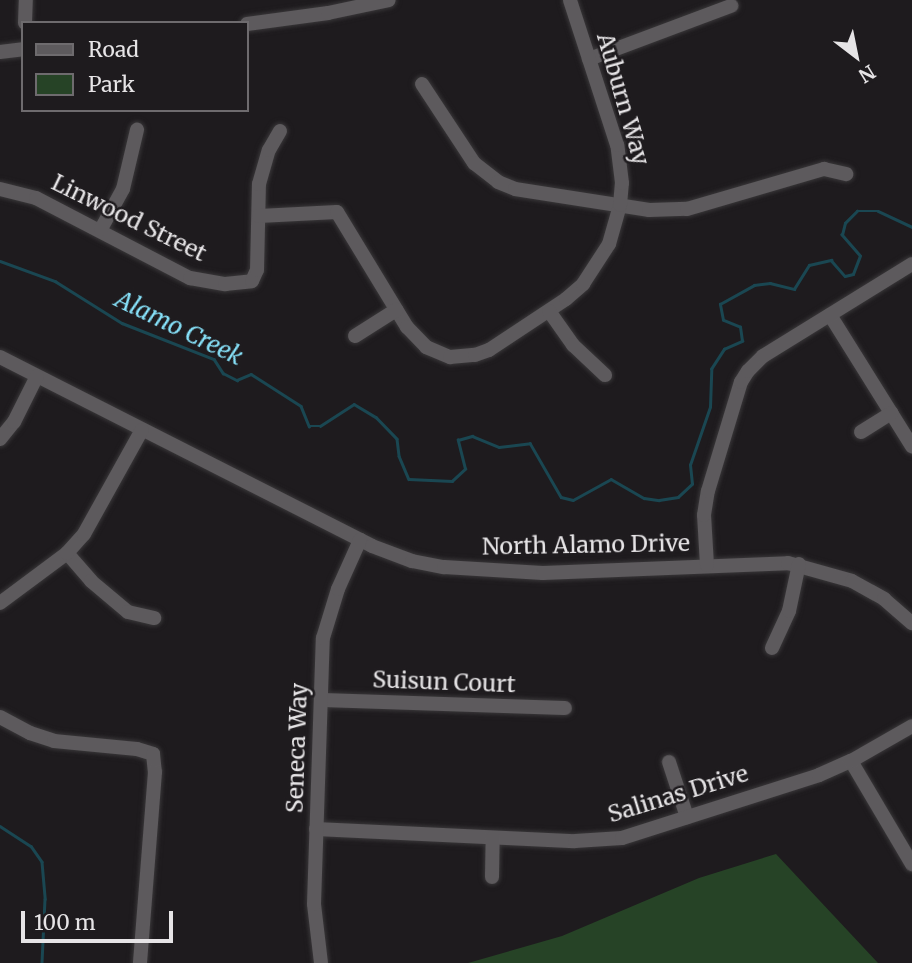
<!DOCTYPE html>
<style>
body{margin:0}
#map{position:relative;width:912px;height:963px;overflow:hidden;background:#1e1b1e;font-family:Merriweather,serif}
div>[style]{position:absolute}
.green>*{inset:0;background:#264326}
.stream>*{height:2.5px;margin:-1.25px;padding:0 1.25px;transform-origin:1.25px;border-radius:1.25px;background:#1a4752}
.roads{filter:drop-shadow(0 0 2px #393739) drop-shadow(0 0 2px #393739)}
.minor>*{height:14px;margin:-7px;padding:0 7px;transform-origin:7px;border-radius:7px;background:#5d5a5d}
span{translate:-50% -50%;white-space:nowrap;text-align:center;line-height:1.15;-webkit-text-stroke:5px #1e1b1e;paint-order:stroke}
.street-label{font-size:23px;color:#e6e4e6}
.water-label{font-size:24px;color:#87e2fa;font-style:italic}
.legend{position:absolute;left:21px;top:21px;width:228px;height:91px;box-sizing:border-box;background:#1e1b1e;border:2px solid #6e6b6e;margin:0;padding:9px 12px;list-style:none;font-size:21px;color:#e6e4e6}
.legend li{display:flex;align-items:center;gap:14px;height:35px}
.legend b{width:35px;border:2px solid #6e6b6e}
.north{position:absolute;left:821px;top:21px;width:70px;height:70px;-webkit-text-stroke:5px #1e1b1e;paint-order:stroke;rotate:148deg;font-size:19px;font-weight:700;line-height:28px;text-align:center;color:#e6e4e6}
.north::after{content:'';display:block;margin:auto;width:24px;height:32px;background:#e6e4e6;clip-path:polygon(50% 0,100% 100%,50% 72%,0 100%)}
.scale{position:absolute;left:21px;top:911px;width:152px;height:32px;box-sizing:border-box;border:4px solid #e6e4e6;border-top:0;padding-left:9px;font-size:21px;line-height:24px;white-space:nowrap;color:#e6e4e6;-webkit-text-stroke:5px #1e1b1e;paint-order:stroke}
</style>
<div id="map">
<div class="green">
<div style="clip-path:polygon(776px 854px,878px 963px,468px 963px,562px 936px,699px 878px)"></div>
</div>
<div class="stream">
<div style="left:0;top:261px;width:59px;rotate:20deg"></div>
<div style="left:55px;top:281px;width:79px;rotate:32.1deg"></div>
<div style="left:122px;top:323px;width:99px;rotate:21.4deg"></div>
<div style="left:214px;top:359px;width:17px;rotate:57deg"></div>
<div style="left:223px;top:373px;width:16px;rotate:27deg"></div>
<div style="left:237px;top:380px;width:15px;rotate:-23deg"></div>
<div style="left:251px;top:374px;width:59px;rotate:32.6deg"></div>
<div style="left:301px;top:406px;width:22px;rotate:68deg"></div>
<div style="left:309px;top:426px;width:11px"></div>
<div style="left:320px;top:426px;width:40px;rotate:-32.9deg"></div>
<div style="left:354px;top:404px;width:26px;rotate:31deg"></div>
<div style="left:376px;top:417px;width:30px;rotate:46deg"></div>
<div style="left:397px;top:439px;width:17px;rotate:83deg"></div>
<div style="left:399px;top:456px;width:25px;rotate:67deg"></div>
<div style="left:409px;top:479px;width:43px;rotate:2.7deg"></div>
<div style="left:452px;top:481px;width:18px;rotate:-43deg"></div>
<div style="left:465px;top:469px;width:30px;rotate:-104deg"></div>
<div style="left:458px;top:440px;width:15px;rotate:-16deg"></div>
<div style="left:472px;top:436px;width:29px;rotate:22deg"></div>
<div style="left:499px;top:447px;width:31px;rotate:-7deg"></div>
<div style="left:530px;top:443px;width:62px;rotate:60.1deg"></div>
<div style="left:561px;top:497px;width:12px;rotate:14deg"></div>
<div style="left:573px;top:500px;width:43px;rotate:-28.9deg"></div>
<div style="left:611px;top:479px;width:38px;rotate:30deg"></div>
<div style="left:644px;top:498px;width:15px;rotate:8deg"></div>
<div style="left:659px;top:500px;width:19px;rotate:-9deg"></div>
<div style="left:678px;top:497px;width:19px;rotate:-43deg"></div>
<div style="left:692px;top:484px;width:19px;rotate:-96deg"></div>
<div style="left:690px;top:465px;width:61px;rotate:-71deg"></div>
<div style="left:710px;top:407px;width:38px;rotate:-88deg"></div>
<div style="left:711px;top:369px;width:24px;rotate:-57deg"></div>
<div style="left:724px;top:349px;width:20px;rotate:-24deg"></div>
<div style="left:742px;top:341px;width:14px;rotate:-98deg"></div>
<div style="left:740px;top:327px;width:18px;rotate:-158deg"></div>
<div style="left:723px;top:320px;width:16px;rotate:-101deg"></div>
<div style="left:720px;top:304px;width:39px;rotate:-29deg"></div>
<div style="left:754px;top:285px;width:16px;rotate:-7deg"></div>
<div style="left:770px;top:283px;width:25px;rotate:14deg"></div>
<div style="left:794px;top:289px;width:28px;rotate:-58deg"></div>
<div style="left:809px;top:265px;width:23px;rotate:-13deg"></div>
<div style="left:831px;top:260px;width:21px;rotate:49deg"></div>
<div style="left:845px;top:276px;width:8px;rotate:-14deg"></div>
<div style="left:853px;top:274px;width:19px;rotate:-69deg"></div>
<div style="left:860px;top:256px;width:28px;rotate:-131deg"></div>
<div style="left:842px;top:235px;width:12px;rotate:-76deg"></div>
<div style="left:845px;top:223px;width:17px;rotate:-45deg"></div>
<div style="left:857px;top:211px;width:21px"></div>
<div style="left:878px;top:211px;width:38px;rotate:25deg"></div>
<div style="left:0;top:826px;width:37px;rotate:33deg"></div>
<div style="left:31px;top:846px;width:19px;rotate:55deg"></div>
<div style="left:42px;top:862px;width:37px;rotate:85deg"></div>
<div style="left:45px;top:899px;width:64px;rotate:92.7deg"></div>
</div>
<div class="roads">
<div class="minor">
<div style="left:25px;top:23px;width:23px;rotate:-88deg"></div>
<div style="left:247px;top:24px;width:82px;rotate:-7.7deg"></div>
<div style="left:328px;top:13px;width:62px;rotate:-12deg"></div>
<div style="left:0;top:52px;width:23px;rotate:-7deg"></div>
<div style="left:589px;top:59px;width:152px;rotate:-20.5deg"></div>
<div style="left:422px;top:84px;width:95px;rotate:56.6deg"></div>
<div style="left:474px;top:163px;width:31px;rotate:38deg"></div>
<div style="left:498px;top:182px;width:18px;rotate:22deg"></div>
<div style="left:515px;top:189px;width:136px;rotate:8.9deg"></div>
<div style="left:649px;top:210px;width:38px;rotate:-2deg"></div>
<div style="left:687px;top:209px;width:143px;rotate:-16.3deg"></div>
<div style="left:824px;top:169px;width:23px;rotate:13deg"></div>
<div style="left:0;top:189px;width:37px;rotate:14deg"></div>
<div style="left:36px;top:198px;width:174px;rotate:27.5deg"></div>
<div style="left:190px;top:278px;width:36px;rotate:10deg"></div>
<div style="left:225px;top:284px;width:27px;rotate:-6deg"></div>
<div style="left:252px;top:281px;width:12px;rotate:-66deg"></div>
<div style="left:257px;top:270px;width:86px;rotate:-88.7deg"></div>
<div style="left:259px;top:184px;width:35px;rotate:-74deg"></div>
<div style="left:269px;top:150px;width:22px;rotate:-60deg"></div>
<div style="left:259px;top:216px;width:78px;rotate:-2.9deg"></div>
<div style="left:337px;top:212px;width:135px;rotate:58.7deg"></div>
<div style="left:407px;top:327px;width:28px;rotate:46deg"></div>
<div style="left:426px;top:347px;width:26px;rotate:23deg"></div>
<div style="left:450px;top:357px;width:25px;rotate:-5deg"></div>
<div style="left:475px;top:355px;width:15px;rotate:-20deg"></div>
<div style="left:489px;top:350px;width:92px;rotate:-33.5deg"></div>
<div style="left:566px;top:299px;width:23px;rotate:-41deg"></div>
<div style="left:583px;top:284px;width:48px;rotate:-57deg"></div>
<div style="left:609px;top:244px;width:41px;rotate:-74.2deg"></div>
<div style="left:620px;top:205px;width:22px;rotate:-85deg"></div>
<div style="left:622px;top:183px;width:38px;rotate:-97deg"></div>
<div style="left:617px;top:145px;width:152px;rotate:-108deg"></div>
<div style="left:101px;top:229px;width:46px;rotate:-61.2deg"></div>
<div style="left:123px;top:189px;width:61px;rotate:-76.7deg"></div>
<div style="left:549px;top:311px;width:42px;rotate:54.8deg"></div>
<div style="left:573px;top:345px;width:44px;rotate:43.2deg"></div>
<div style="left:830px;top:315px;width:155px;rotate:58deg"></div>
<div style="left:355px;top:336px;width:49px;rotate:-32.4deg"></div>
<div style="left:0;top:357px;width:417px;rotate:26.9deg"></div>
<div style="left:372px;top:546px;width:43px;rotate:20.6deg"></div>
<div style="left:412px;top:561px;width:33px;rotate:11deg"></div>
<div style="left:444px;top:567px;width:99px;rotate:3.5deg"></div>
<div style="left:543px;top:573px;width:245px;rotate:-2.3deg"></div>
<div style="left:788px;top:563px;width:66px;rotate:15.7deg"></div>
<div style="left:852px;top:581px;width:37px;rotate:29deg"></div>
<div style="left:884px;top:599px;width:37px;rotate:41deg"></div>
<div style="left:861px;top:432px;width:36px;rotate:-32deg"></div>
<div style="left:0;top:439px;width:22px;rotate:-51deg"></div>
<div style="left:14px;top:422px;width:51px;rotate:-63.4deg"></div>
<div style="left:67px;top:553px;width:37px;rotate:49deg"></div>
<div style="left:91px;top:581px;width:48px;rotate:40deg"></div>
<div style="left:128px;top:612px;width:27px;rotate:13deg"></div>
<div style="left:707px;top:565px;width:50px;rotate:-93.4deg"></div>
<div style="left:704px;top:515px;width:24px;rotate:-81deg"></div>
<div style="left:708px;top:491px;width:114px;rotate:-73.2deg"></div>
<div style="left:741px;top:382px;width:13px;rotate:-58deg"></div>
<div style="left:748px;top:371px;width:21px;rotate:-45deg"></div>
<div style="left:763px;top:356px;width:175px;rotate:-31.7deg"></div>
<div style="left:0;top:603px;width:84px;rotate:-36.7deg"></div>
<div style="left:67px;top:553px;width:25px;rotate:-48deg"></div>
<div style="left:84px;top:534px;width:119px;rotate:-60.9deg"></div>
<div style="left:772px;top:648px;width:41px;rotate:-65.3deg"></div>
<div style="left:789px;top:611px;width:48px;rotate:-78deg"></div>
<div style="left:322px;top:700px;width:243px;rotate:1.9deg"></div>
<div style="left:0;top:717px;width:34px;rotate:28deg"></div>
<div style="left:30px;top:733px;width:25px;rotate:18deg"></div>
<div style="left:54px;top:741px;width:83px;rotate:5.5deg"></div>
<div style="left:137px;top:749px;width:17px;rotate:17deg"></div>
<div style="left:153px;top:754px;width:18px;rotate:84deg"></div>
<div style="left:155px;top:772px;width:192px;rotate:94.5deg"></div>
<div style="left:851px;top:761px;width:120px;rotate:59.4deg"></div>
<div style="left:669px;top:762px;width:58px;rotate:71.9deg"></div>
<div style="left:316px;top:829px;width:259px;rotate:2.7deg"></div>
<div style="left:575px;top:841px;width:47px;rotate:-3.7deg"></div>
<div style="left:622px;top:838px;width:207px;rotate:-17.7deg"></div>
<div style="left:819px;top:775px;width:35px;rotate:-24deg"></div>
<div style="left:851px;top:761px;width:70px;rotate:-29.8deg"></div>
<div style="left:492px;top:877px;width:39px;rotate:-89deg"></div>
<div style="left:321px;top:963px;width:59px;rotate:-96.8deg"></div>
<div style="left:314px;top:904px;width:266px;rotate:-88.1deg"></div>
<div style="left:323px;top:638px;width:51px;rotate:-73deg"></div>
<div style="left:338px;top:589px;width:54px;rotate:-65.8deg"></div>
</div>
</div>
<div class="street-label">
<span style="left:623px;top:99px;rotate:74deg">Auburn Way</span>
<span style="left:129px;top:218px;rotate:26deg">Linwood Street</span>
<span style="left:586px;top:545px;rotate:-1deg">North Alamo Drive</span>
<span style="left:444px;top:682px;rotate:2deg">Suisun Court</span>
<span style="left:297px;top:748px;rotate:-88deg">Seneca Way</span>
<span style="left:678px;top:794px;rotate:-17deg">Salinas Drive</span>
</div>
<div class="water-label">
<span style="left:179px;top:328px;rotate:26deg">Alamo Creek</span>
</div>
<ul class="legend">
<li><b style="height:9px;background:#5d5a5d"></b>Road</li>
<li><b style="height:19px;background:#264326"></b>Park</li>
</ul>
<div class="north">N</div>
<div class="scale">100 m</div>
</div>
